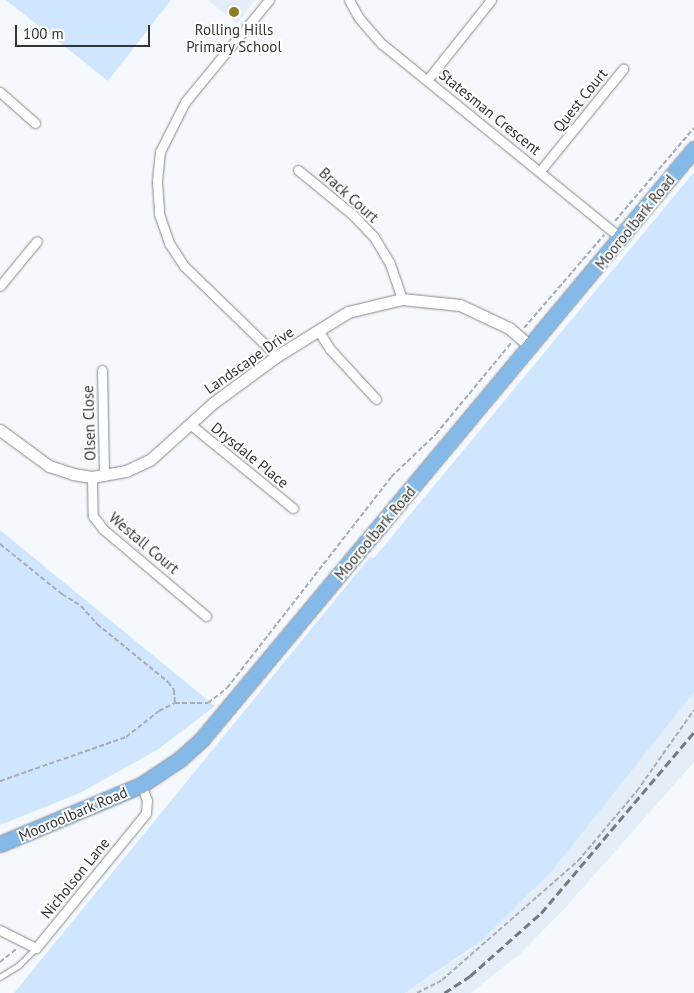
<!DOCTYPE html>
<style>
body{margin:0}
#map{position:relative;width:694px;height:993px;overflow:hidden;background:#f5f9fe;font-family:"PT Sans",sans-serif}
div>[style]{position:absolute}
.built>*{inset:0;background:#e4eef9}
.green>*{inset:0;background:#cfe6fe}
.path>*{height:2px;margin-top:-1px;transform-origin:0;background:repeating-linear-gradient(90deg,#a9acb0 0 5px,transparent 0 7.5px)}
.roads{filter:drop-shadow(0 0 1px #84888c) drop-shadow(0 0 1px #84888c)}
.service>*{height:4.5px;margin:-2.25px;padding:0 2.25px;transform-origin:2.25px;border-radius:2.25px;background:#fff}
.minor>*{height:9px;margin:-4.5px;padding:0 4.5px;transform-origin:4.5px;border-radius:4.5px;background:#fff}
.tertiary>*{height:11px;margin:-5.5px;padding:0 5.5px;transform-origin:5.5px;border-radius:5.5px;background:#fff}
.primary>*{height:15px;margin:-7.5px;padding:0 7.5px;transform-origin:7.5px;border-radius:7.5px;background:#85b9e8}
.rail>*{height:2.5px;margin-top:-1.25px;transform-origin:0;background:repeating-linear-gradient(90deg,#77797c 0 8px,transparent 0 12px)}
.dots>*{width:14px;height:14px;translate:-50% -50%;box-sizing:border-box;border:2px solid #fff;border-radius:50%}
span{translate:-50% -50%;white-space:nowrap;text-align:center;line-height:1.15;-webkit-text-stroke:4px #fff;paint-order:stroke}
.poi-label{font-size:15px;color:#323435}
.street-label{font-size:15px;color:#323435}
.scale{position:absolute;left:15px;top:25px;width:135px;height:22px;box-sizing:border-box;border:2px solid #323435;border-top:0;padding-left:6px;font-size:15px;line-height:18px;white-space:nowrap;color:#323435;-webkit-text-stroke:4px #fff;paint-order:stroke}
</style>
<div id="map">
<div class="built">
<div style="clip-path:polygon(208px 0,255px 0,237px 24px)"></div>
<div style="clip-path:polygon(694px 692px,694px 762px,565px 908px,521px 953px,471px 993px,405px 993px,470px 950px,532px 892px)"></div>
</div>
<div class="green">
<div style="clip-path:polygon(6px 0,171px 0,108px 81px)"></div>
<div style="clip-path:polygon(694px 172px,694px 692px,551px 872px,480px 942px,405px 993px,14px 993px,370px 557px,374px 558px)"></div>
<div style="clip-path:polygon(0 530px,215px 706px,157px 750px,80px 793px,0 825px)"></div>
</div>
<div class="path">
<div style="left:615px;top:221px;width:122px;rotate:-49.7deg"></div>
<div style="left:524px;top:328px;width:123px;rotate:-49.3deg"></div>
<div style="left:0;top:544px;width:80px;rotate:38.9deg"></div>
<div style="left:62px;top:594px;width:22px;rotate:32deg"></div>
<div style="left:81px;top:606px;width:24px;rotate:48deg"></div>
<div style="left:97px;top:624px;width:92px;rotate:39.2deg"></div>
<div style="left:168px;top:682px;width:10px;rotate:53deg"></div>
<div style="left:174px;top:690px;width:13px;rotate:86deg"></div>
<div style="left:0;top:781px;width:133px;rotate:-19.2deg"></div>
<div style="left:126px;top:737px;width:42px;rotate:-38.2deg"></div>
<div style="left:159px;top:711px;width:18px;rotate:-27deg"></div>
<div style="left:175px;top:703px;width:33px"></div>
<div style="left:208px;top:703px;width:24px;rotate:-38deg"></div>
<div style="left:227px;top:688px;width:267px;rotate:-52.1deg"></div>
<div style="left:391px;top:477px;width:62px;rotate:-43.7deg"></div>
<div style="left:436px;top:434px;width:118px;rotate:-50.5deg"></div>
<div style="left:0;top:962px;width:22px;rotate:-39deg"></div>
<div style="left:417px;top:993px;width:28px;rotate:-27deg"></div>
<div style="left:442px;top:980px;width:181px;rotate:-41.2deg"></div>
<div style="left:578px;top:861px;width:92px;rotate:-49.9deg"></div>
<div style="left:637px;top:791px;width:99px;rotate:-54.9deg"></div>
</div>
<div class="roads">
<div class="service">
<div style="left:0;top:977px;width:22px;rotate:-32deg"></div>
<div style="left:19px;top:965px;width:24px;rotate:-45deg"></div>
</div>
<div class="minor">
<div style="left:269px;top:0;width:132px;rotate:129.5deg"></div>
<div style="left:185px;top:102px;width:56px;rotate:116.6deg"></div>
<div style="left:160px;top:152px;width:30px;rotate:96deg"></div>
<div style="left:157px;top:182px;width:32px;rotate:86deg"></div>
<div style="left:159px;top:214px;width:31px;rotate:71deg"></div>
<div style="left:169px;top:243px;width:27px;rotate:57deg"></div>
<div style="left:184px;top:266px;width:129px;rotate:44.1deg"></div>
<div style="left:349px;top:0;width:21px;rotate:61deg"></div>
<div style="left:359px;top:18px;width:35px;rotate:49deg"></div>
<div style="left:382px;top:44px;width:308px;rotate:39.1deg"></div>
<div style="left:428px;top:79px;width:101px;rotate:-51.4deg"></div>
<div style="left:0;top:92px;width:47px;rotate:41.5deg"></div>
<div style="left:298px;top:170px;width:70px;rotate:39.2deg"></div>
<div style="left:352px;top:214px;width:32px;rotate:46deg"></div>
<div style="left:374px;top:237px;width:31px;rotate:59deg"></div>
<div style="left:390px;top:264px;width:37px;rotate:71deg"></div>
<div style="left:540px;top:171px;width:132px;rotate:-50.9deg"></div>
<div style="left:0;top:286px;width:58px;rotate:-50.6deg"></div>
<div style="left:318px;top:330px;width:22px;rotate:58deg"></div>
<div style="left:330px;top:349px;width:68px;rotate:47.4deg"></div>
<div style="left:102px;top:370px;width:106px;rotate:88.9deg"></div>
<div style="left:190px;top:424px;width:133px;rotate:39.2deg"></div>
<div style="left:92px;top:477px;width:39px;rotate:89deg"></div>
<div style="left:93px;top:516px;width:16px;rotate:52deg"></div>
<div style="left:103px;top:529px;width:135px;rotate:40.2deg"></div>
<div style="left:0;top:930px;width:40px;rotate:26.6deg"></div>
<div style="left:36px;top:948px;width:174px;rotate:-50.8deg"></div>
<div style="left:146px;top:813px;width:13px;rotate:-86deg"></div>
<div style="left:147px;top:800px;width:16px;rotate:-112deg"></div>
</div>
<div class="tertiary">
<div style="left:0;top:430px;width:61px;rotate:36.3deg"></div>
<div style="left:49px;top:466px;width:25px;rotate:18deg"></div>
<div style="left:73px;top:474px;width:19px;rotate:9deg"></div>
<div style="left:92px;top:477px;width:35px;rotate:-10deg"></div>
<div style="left:126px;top:471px;width:26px;rotate:-25deg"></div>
<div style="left:150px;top:460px;width:85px;rotate:-42.1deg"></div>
<div style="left:213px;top:403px;width:79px;rotate:-36.3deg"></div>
<div style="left:277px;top:356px;width:84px;rotate:-31.8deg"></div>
<div style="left:348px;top:312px;width:56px;rotate:-13.5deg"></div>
<div style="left:402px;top:299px;width:58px;rotate:5.9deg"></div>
<div style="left:460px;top:305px;width:54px;rotate:25.1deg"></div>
<div style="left:509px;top:328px;width:29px;rotate:41deg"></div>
</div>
<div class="primary">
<div style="left:0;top:844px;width:153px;rotate:-22.7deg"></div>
<div style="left:141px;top:785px;width:47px;rotate:-33.7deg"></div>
<div style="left:180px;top:759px;width:30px;rotate:-42deg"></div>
<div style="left:202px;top:739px;width:768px;rotate:-50.18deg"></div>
</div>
</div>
<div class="rail">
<div style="left:444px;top:993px;width:31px;rotate:-33deg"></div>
<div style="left:470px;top:976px;width:95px;rotate:-41.6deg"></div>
<div style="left:541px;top:913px;width:237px;rotate:-49.8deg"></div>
</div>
<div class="dots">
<div style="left:234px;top:12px;background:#8c7d24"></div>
</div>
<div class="poi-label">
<span style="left:234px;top:38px">Rolling Hills<br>Primary School</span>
</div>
<div class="street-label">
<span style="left:580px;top:100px;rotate:-51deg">Quest Court</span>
<span style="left:490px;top:112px;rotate:39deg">Statesman Crescent</span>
<span style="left:349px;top:195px;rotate:42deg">Brack Court</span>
<span style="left:635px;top:222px;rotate:-51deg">Mooroolbark Road</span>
<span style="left:249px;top:360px;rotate:-35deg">Landscape Drive</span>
<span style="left:89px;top:423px;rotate:-92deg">Olsen Close</span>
<span style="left:250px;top:455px;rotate:39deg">Drysdale Place</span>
<span style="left:375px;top:533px;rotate:-50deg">Mooroolbark Road</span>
<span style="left:144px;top:543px;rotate:40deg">Westall Court</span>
<span style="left:73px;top:814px;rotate:-23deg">Mooroolbark Road</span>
<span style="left:75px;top:878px;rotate:-51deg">Nicholson Lane</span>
</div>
<div class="scale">100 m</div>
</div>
